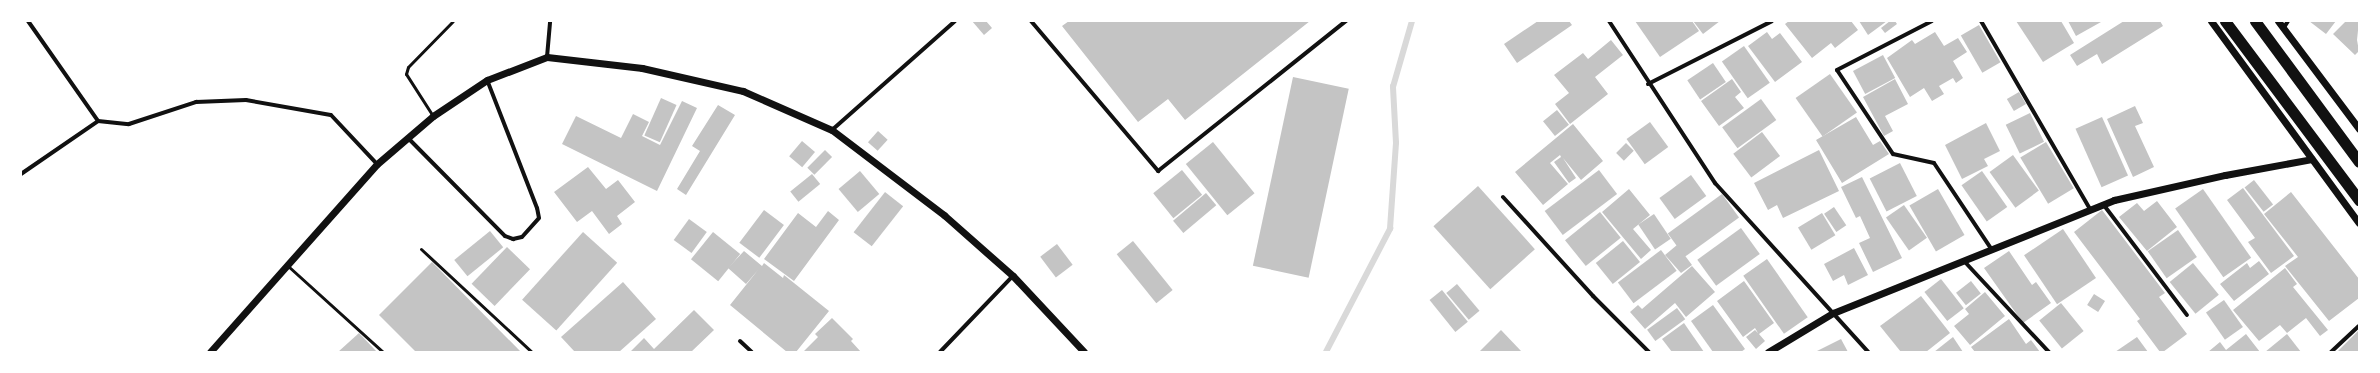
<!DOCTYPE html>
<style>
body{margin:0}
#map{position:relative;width:2380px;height:373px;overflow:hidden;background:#fff;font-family:"Space Grotesk",sans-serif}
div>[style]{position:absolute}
.stream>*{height:5.5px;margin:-2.75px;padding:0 2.75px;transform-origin:2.75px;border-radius:2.75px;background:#d9d9d9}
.building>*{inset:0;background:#c4c4c4;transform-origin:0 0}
.service>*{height:3px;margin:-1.5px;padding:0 1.5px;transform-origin:1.5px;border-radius:1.5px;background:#111}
.minor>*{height:4px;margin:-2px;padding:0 2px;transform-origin:2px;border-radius:2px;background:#111}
.tertiary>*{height:7px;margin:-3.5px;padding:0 3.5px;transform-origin:3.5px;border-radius:3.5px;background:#111}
.trunk>*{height:11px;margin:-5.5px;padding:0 5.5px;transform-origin:5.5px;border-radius:5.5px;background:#111}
span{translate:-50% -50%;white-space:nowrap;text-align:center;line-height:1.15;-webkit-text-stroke:4px #fff;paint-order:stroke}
.frame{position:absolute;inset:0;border:22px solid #fff;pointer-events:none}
</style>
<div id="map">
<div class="stream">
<div style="left:1326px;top:352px;width:139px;rotate:-62.5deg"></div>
<div style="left:1390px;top:229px;width:86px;rotate:-86deg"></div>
<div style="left:1396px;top:143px;width:56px;rotate:-93.1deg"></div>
<div style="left:1393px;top:87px;width:69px;rotate:-73.9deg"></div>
</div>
<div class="building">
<div style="clip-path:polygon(972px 21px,986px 21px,992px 28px,984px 35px)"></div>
<div style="clip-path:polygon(1069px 21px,1310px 21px,1185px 120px,1168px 99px,1138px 122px,1062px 26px)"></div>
<div style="clip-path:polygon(1538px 21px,1569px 21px,1572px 25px,1517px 63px,1504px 44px)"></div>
<div style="clip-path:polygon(1635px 21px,1692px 21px,1699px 31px,1660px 57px)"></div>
<div style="clip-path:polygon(1693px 21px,1720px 21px,1703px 34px)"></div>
<div style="clip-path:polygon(1789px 21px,1851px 21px,1858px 30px,1835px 48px,1831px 43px,1812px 58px,1785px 24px)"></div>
<div style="clip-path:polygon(1859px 21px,1887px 21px,1868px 35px)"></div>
<div style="clip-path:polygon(1890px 21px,1895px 21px,1897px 24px,1885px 33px,1881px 28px)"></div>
<div style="clip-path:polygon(2016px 21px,2061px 21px,2074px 43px,2043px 62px)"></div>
<div style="clip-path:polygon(2068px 21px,2101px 21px,2101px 22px,2076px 36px)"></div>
<div style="clip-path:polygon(2124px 21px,2160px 21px,2163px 26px,2102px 64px,2097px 54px,2077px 66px,2070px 55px)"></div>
<div style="clip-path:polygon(2309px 21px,2336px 21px,2326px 34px)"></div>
<div style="clip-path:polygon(2346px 21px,2359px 21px,2357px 40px,2359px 51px,2355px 55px,2333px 34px)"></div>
<div style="left:1979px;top:25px;width:43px;height:21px;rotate:60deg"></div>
<div style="clip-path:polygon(1767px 32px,1772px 39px,1780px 33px,1802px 62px,1775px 82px,1748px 46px)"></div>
<div style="clip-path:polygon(1935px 32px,1944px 46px,1958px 38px,1967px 52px,1953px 61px,1963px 78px,1956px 83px,1953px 78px,1939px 86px,1944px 94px,1932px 101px,1924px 88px,1910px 97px,1887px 58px,1912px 40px,1915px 44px)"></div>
<div style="clip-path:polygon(1611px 40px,1623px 55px,1595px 77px,1608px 94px,1570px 124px,1555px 104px,1569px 93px,1554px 75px,1583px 53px,1588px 59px)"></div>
<div style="left:1744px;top:46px;width:45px;height:27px;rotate:55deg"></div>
<div style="left:1883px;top:55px;width:26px;height:34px;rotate:62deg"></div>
<div style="left:1713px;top:63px;width:23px;height:31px;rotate:56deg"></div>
<div style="left:1830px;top:74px;width:47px;height:42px;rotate:55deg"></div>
<div style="left:1293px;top:77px;width:57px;height:193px;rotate:12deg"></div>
<div style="clip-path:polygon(1732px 79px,1741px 92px,1735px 97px,1744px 108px,1719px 126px,1701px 101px)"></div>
<div style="clip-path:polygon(1895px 79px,1908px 104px,1885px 116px,1893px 131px,1884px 136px,1863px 97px)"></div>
<div style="left:2019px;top:92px;width:14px;height:14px;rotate:60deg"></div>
<div style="left:661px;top:98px;width:17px;height:41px;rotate:24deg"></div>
<div style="left:1761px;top:99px;width:26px;height:48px;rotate:54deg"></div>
<div style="clip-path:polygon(682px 101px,697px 108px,657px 191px,562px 144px,576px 116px,621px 138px,633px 114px,649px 122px,642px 136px,660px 145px)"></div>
<div style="clip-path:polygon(718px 105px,735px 115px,686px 195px,677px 189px,700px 151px,692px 146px)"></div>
<div style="clip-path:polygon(2135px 106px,2143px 123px,2135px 126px,2154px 167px,2133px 177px,2107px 119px)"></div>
<div style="left:1557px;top:110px;width:19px;height:18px;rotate:51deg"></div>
<div style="left:2030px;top:113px;width:32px;height:27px;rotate:64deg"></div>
<div style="clip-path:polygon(1856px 117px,1873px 145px,1880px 141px,1889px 154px,1842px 183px,1816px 140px)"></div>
<div style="left:2102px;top:117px;width:64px;height:29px;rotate:66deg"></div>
<div style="left:1650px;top:122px;width:31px;height:29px;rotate:54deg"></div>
<div style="clip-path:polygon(1986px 123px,2000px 151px,1984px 159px,1988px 166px,1962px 179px,1945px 145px)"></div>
<div style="clip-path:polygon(1573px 124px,1603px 161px,1581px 180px,1563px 158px,1576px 178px,1569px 183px,1554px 162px,1561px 157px,1560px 155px,1550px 163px,1568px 184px,1543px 205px,1515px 172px)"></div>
<div style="left:878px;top:131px;width:13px;height:15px;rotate:42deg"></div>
<div style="left:1762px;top:132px;width:30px;height:36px;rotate:53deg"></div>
<div style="left:802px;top:141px;width:17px;height:20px;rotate:40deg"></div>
<div style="left:1213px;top:142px;width:66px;height:35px;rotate:51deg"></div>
<div style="left:2046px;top:142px;width:54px;height:30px;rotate:59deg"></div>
<div style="left:1626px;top:143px;width:11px;height:14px;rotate:45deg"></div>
<div style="left:825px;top:150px;width:10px;height:25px;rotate:45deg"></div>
<div style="clip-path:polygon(1819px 150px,1839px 191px,1783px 218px,1777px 205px,1768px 210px,1754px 183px)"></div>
<div style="left:2013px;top:155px;width:44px;height:29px;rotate:54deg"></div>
<div style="left:1900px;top:163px;width:37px;height:34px;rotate:63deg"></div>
<div style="clip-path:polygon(588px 167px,606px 189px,618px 180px,635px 202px,617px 216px,622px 224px,609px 234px,592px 211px,577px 222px,554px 192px)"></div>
<div style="left:1182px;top:170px;width:32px;height:37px;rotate:51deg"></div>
<div style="left:1599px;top:170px;width:30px;height:68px;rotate:53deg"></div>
<div style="left:860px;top:171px;width:30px;height:28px;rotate:50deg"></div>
<div style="left:1982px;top:171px;width:44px;height:25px;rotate:55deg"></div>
<div style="left:812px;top:174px;width:13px;height:28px;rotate:51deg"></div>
<div style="left:1691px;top:175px;width:26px;height:39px;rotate:54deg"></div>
<div style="clip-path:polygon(1862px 177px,1902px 258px,1873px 272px,1859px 243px,1870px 238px,1860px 216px,1856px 218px,1841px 187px)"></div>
<div style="left:2254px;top:180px;width:31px;height:12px;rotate:52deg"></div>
<div style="left:1478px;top:186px;width:85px;height:60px;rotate:48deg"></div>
<div style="clip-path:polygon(2243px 188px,2294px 256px,2271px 273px,2248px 242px,2255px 238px,2227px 200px)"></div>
<div style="clip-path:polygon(1629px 189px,1650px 215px,1633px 229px,1651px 250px,1641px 259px,1602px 212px)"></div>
<div style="left:1938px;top:189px;width:53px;height:33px;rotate:60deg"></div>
<div style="left:2203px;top:189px;width:84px;height:34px;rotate:55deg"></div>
<div style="left:885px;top:192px;width:23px;height:51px;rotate:38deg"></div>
<div style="clip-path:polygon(2291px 192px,2359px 279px,2359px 298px,2329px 321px,2285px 266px,2298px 257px,2264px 214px)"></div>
<div style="left:1206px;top:193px;width:16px;height:43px;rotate:50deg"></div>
<div style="left:1722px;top:194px;width:29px;height:67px;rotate:54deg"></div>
<div style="clip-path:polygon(2157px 201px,2177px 227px,2147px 251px,2119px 217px,2137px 203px,2144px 211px)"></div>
<div style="left:1904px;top:205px;width:40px;height:22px;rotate:55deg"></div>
<div style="left:1834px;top:207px;width:22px;height:12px;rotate:56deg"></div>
<div style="left:764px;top:210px;width:25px;height:41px;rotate:37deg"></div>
<div style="clip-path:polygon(2102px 210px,2165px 293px,2159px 297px,2187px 334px,2163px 352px,2160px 352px,2137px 321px,2140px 319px,2074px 232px)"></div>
<div style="clip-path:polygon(828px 211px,839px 220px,794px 281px,764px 259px,798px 213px,816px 227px)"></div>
<div style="left:1600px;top:212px;width:33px;height:45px;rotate:51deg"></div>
<div style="left:1822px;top:213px;width:26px;height:28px;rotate:59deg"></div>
<div style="left:1654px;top:214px;width:30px;height:19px;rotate:56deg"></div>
<div style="left:689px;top:219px;width:22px;height:26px;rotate:36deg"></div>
<div style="left:1741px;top:228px;width:32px;height:54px;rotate:54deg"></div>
<div style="left:2063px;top:229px;width:59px;height:47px;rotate:56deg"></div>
<div style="left:2178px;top:230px;width:33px;height:37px;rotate:55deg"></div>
<div style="left:490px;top:231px;width:21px;height:46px;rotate:51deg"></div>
<div style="left:583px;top:232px;width:46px;height:91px;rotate:42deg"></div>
<div style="left:713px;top:232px;width:35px;height:35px;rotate:39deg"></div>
<div style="left:1133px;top:241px;width:63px;height:21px;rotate:51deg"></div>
<div style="left:1623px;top:241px;width:27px;height:35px;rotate:51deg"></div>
<div style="left:1057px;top:244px;width:26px;height:21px;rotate:53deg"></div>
<div style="clip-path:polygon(1677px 245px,1692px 265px,1681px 273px,1665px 255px)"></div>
<div style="left:507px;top:247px;width:32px;height:51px;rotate:44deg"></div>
<div style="clip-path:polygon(1854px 248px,1868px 275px,1848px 285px,1844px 275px,1833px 281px,1824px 264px)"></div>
<div style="left:1661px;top:250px;width:26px;height:54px;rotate:53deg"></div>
<div style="clip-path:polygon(744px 251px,762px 266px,764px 263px,783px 278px,784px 275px,829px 311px,796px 352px,787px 352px,730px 305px,758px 270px,746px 284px,728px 268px)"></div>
<div style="clip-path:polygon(2009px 251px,2032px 285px,2036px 282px,2051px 303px,2023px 323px,1984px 268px)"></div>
<div style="left:1767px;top:259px;width:71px;height:29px;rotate:55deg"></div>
<div style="clip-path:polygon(2259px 261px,2269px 274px,2234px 301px,2220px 284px,2247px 263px,2250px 268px)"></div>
<div style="clip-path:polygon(432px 262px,521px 352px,416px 352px,379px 315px)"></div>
<div style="left:2193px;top:263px;width:41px;height:30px;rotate:51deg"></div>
<div style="clip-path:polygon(1692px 266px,1715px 292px,1686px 317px,1675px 303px,1645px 329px,1630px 312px,1638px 305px,1642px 309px)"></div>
<div style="clip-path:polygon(2285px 268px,2297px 284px,2293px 287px,2328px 330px,2320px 336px,2306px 318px,2287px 333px,2280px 325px,2259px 341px,2233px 310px)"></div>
<div style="left:1941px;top:279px;width:37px;height:21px;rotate:52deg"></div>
<div style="clip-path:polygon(1744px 281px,1774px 323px,1759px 334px,1765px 341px,1756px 349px,1746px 337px,1755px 330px,1758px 333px,1755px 328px,1743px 337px,1717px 301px)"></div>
<div style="left:1971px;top:281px;width:16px;height:19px;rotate:52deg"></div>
<div style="clip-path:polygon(623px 282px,656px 319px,619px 352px,575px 352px,561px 337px)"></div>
<div style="left:1457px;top:284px;width:35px;height:14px;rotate:50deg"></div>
<div style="left:1442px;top:290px;width:41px;height:16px;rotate:51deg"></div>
<div style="clip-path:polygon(1985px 292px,2005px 316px,1970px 345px,1954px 326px,1969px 314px,1965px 309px)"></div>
<div style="left:2094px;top:294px;width:13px;height:13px;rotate:32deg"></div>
<div style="clip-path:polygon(1921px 296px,1950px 333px,1926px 352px,1901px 352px,1880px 326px)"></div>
<div style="left:2224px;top:300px;width:33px;height:22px;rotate:55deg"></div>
<div style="left:2061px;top:303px;width:36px;height:28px;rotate:51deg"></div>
<div style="clip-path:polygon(1713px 305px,1745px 349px,1741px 352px,1713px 352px,1691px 321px)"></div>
<div style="left:1677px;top:308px;width:14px;height:37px;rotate:54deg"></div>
<div style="clip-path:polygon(694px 310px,714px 330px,691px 352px,630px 352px,644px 338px,654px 349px)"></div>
<div style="clip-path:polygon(832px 318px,853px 339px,851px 341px,861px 352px,803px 352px,818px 337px,815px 334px)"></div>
<div style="clip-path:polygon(2009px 319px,2026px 344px,2031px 340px,2040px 352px,1975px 352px,1971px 347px)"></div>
<div style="clip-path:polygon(1684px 323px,1704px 352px,1672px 352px,1662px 339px)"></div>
<div style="clip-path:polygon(1501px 330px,1522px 352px,1479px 352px)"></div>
<div style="clip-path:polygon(2359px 330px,2359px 352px,2337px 352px)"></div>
<div style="clip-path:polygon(359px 333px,377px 352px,338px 352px)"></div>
<div style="clip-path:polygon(2246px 334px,2260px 352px,2208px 352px,2220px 342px,2226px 350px)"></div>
<div style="clip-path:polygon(2287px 334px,2301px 352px,2265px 352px)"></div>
<div style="clip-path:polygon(1953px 337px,1963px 352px,1934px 352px)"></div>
<div style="clip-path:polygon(2137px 337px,2148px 352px,2115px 352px)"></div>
<div style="clip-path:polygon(1841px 339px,1848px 352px,1815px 352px)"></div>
</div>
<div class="service">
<div style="left:433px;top:116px;width:50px;rotate:-122.7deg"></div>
<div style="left:406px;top:74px;width:7px;rotate:-74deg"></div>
<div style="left:408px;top:67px;width:64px;rotate:-45.6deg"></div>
<div style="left:421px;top:249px;width:151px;rotate:42.9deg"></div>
<div style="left:288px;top:266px;width:128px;rotate:42.2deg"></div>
</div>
<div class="minor">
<div style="left:28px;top:21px;width:122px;rotate:55deg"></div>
<div style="left:98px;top:121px;width:31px;rotate:6deg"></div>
<div style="left:129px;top:124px;width:71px;rotate:-18.2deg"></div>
<div style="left:196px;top:102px;width:50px;rotate:-2.3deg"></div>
<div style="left:246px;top:100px;width:86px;rotate:10deg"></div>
<div style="left:331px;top:115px;width:67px;rotate:46.8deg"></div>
<div style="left:1031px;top:21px;width:197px;rotate:49.7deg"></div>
<div style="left:1158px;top:171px;width:241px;rotate:-38.6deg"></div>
<div style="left:1609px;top:21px;width:194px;rotate:56.8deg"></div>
<div style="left:1715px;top:183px;width:228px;rotate:47.8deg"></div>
<div style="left:1932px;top:21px;width:107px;rotate:152.7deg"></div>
<div style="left:1837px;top:70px;width:101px;rotate:56.3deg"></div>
<div style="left:1893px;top:154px;width:42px;rotate:12.4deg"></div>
<div style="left:1934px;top:163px;width:105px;rotate:56.3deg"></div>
<div style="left:1981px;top:21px;width:217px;rotate:59.9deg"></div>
<div style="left:2283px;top:29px;width:9px;rotate:-58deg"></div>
<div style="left:547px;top:57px;width:36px;rotate:-85deg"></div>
<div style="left:1648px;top:84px;width:139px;rotate:-26.9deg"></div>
<div style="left:832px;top:130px;width:164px;rotate:-41.5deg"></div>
<div style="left:408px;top:138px;width:138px;rotate:45.3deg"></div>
<div style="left:505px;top:236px;width:9px;rotate:21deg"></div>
<div style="left:513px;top:239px;width:9px;rotate:-13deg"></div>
<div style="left:522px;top:237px;width:25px;rotate:-48deg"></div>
<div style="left:539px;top:218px;width:10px;rotate:-101deg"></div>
<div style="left:537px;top:208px;width:137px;rotate:-111.3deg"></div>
<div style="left:21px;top:174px;width:93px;rotate:-34.5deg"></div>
<div style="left:1503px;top:197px;width:134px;rotate:47.7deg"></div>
<div style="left:1593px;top:296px;width:79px;rotate:45deg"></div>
<div style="left:2103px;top:204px;width:139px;rotate:52.9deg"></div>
<div style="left:1964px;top:261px;width:125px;rotate:47deg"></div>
<div style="left:740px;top:341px;width:16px;rotate:43deg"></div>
<div style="left:940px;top:352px;width:105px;rotate:-46.2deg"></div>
<div style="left:2331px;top:352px;width:38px;rotate:-43deg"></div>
</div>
<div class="tertiary">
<div style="left:2211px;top:21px;width:250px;rotate:53.8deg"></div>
<div style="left:2278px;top:21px;width:135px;rotate:53.1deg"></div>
<div style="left:210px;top:352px;width:251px;rotate:-48.4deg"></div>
<div style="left:377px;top:164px;width:74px;rotate:-40.6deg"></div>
<div style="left:433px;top:116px;width:65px;rotate:-33.7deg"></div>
<div style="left:487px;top:80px;width:64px;rotate:-21deg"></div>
<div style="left:547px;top:57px;width:96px;rotate:6.6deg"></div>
<div style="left:642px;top:68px;width:104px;rotate:12.8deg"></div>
<div style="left:743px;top:91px;width:97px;rotate:23.7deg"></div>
<div style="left:832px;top:130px;width:141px;rotate:37.2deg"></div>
<div style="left:944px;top:215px;width:92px;rotate:41.5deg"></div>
<div style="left:1013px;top:276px;width:104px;rotate:46.9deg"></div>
<div style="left:1768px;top:352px;width:76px;rotate:-31deg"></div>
<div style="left:1833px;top:313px;width:303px;rotate:-21.9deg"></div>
<div style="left:2114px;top:200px;width:114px;rotate:-12.7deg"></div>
<div style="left:2225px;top:175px;width:88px;rotate:-10.4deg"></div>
</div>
<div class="trunk">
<div style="left:2225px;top:21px;width:224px;rotate:53.2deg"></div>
<div style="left:2255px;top:21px;width:175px;rotate:53.6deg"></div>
</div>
<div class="frame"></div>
</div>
